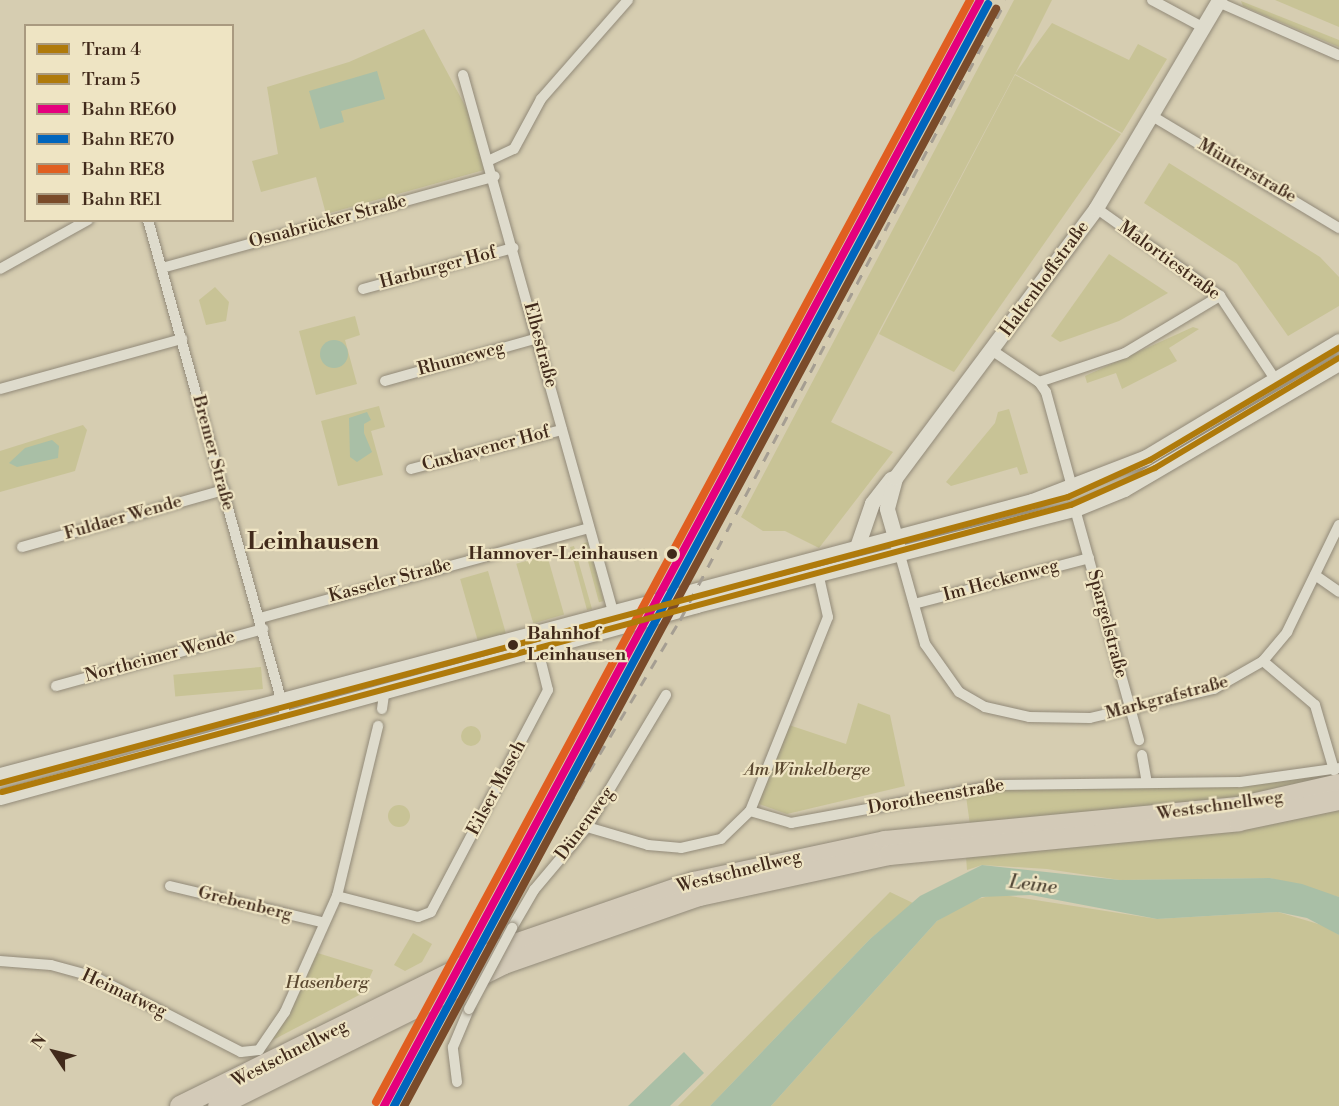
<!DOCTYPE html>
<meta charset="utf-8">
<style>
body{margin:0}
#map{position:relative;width:1339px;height:1106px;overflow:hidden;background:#d6cdb1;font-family:"Libre Bodoni",serif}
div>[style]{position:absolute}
.green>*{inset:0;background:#c8c396;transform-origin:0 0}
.round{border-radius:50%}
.water>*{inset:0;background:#a9bfa6}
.roads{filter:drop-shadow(0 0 2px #928a79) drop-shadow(0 0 2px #928a79)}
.street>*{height:10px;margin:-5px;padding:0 5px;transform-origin:5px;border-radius:5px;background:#dedbcc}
.secondary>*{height:15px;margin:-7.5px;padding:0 7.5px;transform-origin:7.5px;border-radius:7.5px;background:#dedbcc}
.highway>*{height:20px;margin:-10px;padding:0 10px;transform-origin:10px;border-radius:10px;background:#d3cab8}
.rail>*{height:3px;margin-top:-1.5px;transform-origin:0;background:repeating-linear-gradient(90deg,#a59e92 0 10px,transparent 0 20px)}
.bridges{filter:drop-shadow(0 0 2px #928a79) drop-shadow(0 0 2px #928a79)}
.street-bridge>*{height:10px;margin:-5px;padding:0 5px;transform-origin:5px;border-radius:5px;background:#dedbcc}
.rail-1>*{height:8px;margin:-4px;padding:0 4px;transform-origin:4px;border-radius:4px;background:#e5007d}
.rail-2>*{height:8px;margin:-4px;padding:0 4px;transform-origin:4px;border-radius:4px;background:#0065bd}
.rail-3>*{height:8px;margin:-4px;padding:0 4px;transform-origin:4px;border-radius:4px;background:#e05f21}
.rail-4>*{height:8px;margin:-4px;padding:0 4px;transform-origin:4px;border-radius:4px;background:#7a4b2a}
.tram-1>*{height:6px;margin:-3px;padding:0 3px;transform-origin:3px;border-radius:3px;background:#af7a0b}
.tram-2>*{height:6px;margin:-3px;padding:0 3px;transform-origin:3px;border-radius:3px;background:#af7a0b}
.dots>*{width:16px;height:16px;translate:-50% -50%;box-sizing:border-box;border:3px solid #eee4c3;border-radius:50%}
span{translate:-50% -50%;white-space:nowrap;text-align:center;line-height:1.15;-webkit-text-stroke:4.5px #eee4c3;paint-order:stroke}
.street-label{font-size:18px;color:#412a1b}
.stop-label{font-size:18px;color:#412a1b;font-weight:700}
.right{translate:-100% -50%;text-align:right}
.left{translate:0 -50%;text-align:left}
.park-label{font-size:18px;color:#5a472f;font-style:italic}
.water-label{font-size:20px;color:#524736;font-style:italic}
.district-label{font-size:24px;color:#412a1b;font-weight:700}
.legend{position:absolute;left:24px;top:24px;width:210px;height:198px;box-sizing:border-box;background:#eee4c3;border:2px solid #a99a80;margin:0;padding:8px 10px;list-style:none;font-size:18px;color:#412a1b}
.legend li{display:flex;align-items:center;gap:12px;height:30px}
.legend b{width:30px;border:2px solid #a99a80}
.north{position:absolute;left:24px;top:1022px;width:60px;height:60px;-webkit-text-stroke:4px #eee4c3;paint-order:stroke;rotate:305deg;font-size:16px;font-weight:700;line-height:24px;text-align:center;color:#412a1b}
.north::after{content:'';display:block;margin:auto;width:21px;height:27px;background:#412a1b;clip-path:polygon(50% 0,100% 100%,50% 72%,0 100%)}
</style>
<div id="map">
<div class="green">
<div style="clip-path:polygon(1014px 0,1052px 0,1015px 74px,1052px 23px,1129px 60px,1138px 44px,1167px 59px,1122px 133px,1015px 74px,831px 422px,893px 452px,819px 548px,785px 531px,763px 531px,741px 517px)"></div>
<div style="clip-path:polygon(1275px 0,1339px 0,1339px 27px)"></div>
<div style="clip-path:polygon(1241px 1px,1339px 40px,1339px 47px,1243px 6px)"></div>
<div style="clip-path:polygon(424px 29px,468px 111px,484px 170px,326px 214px,316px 177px,261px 192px,252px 161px,278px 154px,267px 87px,349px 62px)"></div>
<div style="clip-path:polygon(1015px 75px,1121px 134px,954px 372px,879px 334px)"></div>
<div style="clip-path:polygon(1169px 163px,1320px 257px,1339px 277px,1339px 306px,1288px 336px,1237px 264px,1144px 203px)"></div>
<div style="clip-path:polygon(1109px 254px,1168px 293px,1119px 321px,1060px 342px,1051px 336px)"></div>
<div style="clip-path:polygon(215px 287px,229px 302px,226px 321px,206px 325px,199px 300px)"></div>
<div style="clip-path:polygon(355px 316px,360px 335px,345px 340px,357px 384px,316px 395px,299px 331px)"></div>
<div style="clip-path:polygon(1193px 327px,1199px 329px,1169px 348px,1177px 361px,1122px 389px,1116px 373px,1087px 383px,1085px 376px)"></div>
<div style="clip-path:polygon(379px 406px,385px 427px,371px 431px,383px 475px,338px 486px,321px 421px)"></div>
<div style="clip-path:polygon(1009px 409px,1028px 473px,1020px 475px,1017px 467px,951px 486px,946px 482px,995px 423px,998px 412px)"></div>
<div style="clip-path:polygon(83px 425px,87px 430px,75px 471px,0 492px,0 451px)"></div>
<div style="left:588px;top:542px;width:61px;height:5px;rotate:75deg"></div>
<div style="clip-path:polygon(574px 546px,592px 609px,587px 610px,570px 547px)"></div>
<div style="left:547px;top:555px;width:62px;height:32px;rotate:74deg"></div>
<div style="left:488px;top:571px;width:65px;height:29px;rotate:74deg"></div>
<div style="left:261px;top:667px;width:22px;height:88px;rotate:85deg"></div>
<div style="clip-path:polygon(858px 703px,890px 715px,905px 786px,787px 814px,754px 802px,783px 723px,846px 744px)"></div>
<div class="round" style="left:461px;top:726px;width:20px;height:20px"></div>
<div style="clip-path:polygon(1339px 768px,1339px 780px,1272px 796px,970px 825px,965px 789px,1188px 784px)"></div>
<div class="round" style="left:388px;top:805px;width:22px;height:22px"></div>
<div style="clip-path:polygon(1339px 808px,1339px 897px,1270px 878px,1120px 880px,1047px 869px,982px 865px,967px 870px,966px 857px,1240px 830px)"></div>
<div style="clip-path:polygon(890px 892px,913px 903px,870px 939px,710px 1106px,678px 1106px)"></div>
<div style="clip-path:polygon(997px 894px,1157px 919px,1278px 912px,1325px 926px,1339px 935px,1339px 1106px,771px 1106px,937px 921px,970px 901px)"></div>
<div style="clip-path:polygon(413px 933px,432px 944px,422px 962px,405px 971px,394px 965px)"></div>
<div style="clip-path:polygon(311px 951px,373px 970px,363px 993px,269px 1042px)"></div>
</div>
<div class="water">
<div style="clip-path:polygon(377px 71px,385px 99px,341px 111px,344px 122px,320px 129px,309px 91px)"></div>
<div class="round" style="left:320px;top:340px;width:28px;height:28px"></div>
<div style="clip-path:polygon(367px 412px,371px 420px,364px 424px,364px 433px,372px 452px,357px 462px,350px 457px,349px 418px)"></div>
<div style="clip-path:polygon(52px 440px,59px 446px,58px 458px,17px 467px,9px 463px,25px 448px)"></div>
<div style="clip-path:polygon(982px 865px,1120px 880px,1270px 878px,1302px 884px,1339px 897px,1339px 935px,1307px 918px,1278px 912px,1157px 919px,1031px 895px,982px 897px,937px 921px,771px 1106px,710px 1106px,870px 939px,920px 896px)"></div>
<div style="clip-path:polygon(684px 1052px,704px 1073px,670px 1106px,628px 1106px)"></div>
</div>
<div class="roads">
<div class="street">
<div style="left:1152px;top:0;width:59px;rotate:28.3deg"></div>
<div style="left:1218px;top:2px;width:132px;rotate:23.7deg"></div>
<div style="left:463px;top:75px;width:561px;rotate:74.38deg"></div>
<div style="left:1154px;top:117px;width:216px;rotate:31deg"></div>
<div style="left:490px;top:160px;width:26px;rotate:-25deg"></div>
<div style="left:514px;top:149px;width:57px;rotate:-61.6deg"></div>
<div style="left:541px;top:99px;width:132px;rotate:-48.7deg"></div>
<div style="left:1096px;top:208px;width:152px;rotate:35.4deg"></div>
<div style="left:1220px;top:296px;width:100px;rotate:56.5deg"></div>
<div style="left:148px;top:220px;width:520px;rotate:74.49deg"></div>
<div style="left:162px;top:268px;width:345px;rotate:-15.4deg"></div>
<div style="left:0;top:269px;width:101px;rotate:-29.1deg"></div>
<div style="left:363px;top:289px;width:156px;rotate:-15.3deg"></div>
<div style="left:993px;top:351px;width:55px;rotate:34deg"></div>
<div style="left:1039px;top:382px;width:12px;rotate:55deg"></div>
<div style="left:1046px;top:392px;width:98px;rotate:74.7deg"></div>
<div style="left:385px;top:381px;width:159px;rotate:-15.7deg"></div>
<div style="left:1039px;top:382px;width:91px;rotate:-18.6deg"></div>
<div style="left:1125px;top:353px;width:111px;rotate:-31deg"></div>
<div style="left:0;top:389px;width:189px;rotate:-15.4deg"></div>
<div style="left:411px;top:469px;width:156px;rotate:-14.5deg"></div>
<div style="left:1075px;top:509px;width:240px;rotate:74.5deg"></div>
<div style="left:22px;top:547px;width:210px;rotate:-15.8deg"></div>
<div style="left:900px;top:555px;width:92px;rotate:74.3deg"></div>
<div style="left:925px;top:644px;width:59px;rotate:54.7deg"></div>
<div style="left:959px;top:692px;width:30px;rotate:30deg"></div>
<div style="left:985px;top:707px;width:45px;rotate:12.8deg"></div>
<div style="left:1029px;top:717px;width:61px;rotate:0.9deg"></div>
<div style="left:1090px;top:718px;width:127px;rotate:-13.2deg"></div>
<div style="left:1214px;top:689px;width:56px;rotate:-29.7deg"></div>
<div style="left:1263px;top:661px;width:38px;rotate:-50deg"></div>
<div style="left:1287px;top:632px;width:119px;rotate:-64.1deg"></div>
<div style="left:1315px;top:575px;width:29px;rotate:35deg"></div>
<div style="left:914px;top:604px;width:181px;rotate:-14.7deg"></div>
<div style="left:260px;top:618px;width:341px;rotate:-15.3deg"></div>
<div style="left:1263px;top:661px;width:68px;rotate:40.2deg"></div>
<div style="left:1315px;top:705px;width:68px;rotate:73.7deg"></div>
<div style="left:56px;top:686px;width:215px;rotate:-15.4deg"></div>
<div style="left:382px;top:709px;width:15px;rotate:-82deg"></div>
<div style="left:1142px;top:755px;width:27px;rotate:80deg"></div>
<div style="left:750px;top:811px;width:209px;rotate:-68.1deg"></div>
<div style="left:828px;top:617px;width:41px;rotate:-102.7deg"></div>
<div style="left:587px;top:827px;width:64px;rotate:16.4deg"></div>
<div style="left:648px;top:845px;width:33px;rotate:5deg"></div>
<div style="left:681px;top:848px;width:41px;rotate:-12.7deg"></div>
<div style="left:721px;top:839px;width:40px;rotate:-44deg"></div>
<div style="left:750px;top:811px;width:43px;rotate:16.3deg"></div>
<div style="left:791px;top:823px;width:211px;rotate:-10.4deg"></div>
<div style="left:999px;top:785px;width:241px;rotate:-0.7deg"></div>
<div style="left:1240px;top:782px;width:100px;rotate:-8deg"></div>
<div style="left:170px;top:886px;width:155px;rotate:13.4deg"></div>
<div style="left:337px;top:896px;width:84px;rotate:14.5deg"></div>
<div style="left:418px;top:917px;width:14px;rotate:-21deg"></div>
<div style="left:431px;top:912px;width:251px;rotate:-62.2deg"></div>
<div style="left:548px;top:690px;width:38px;rotate:-104deg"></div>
<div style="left:512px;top:928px;width:44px;rotate:-59.9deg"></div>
<div style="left:534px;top:890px;width:82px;rotate:-49.9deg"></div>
<div style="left:587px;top:827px;width:154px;rotate:-59.1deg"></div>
<div style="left:0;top:961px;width:51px;rotate:4.5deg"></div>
<div style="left:51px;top:965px;width:46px;rotate:15.3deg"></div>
<div style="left:95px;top:977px;width:164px;rotate:27.2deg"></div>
<div style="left:241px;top:1052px;width:18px;rotate:-6deg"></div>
<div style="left:259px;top:1050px;width:46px;rotate:-55.6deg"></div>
<div style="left:285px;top:1012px;width:127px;rotate:-65.9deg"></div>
<div style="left:337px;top:896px;width:175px;rotate:-76.4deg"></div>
<div style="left:457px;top:1082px;width:35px;rotate:-97deg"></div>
<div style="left:453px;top:1047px;width:41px;rotate:-67.2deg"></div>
</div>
<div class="secondary">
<div style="left:858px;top:544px;width:43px;rotate:-71.1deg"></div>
<div style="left:872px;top:503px;width:31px;rotate:-52deg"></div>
<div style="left:897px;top:544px;width:37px;rotate:-106deg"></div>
<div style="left:887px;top:508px;width:31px;rotate:-75deg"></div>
<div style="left:895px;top:478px;width:337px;rotate:-53.3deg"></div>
<div style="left:1096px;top:208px;width:242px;rotate:-59.4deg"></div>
<div style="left:0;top:775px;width:1068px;rotate:-14.87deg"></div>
<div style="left:1032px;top:501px;width:122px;rotate:-21.1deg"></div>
<div style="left:1146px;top:457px;width:225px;rotate:-31deg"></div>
<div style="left:0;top:797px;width:723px;rotate:-15.4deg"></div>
<div style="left:697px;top:605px;width:390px;rotate:-14.3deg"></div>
<div style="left:1075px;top:509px;width:53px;rotate:-22.2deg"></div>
<div style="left:1124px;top:489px;width:249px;rotate:-30.4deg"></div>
</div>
<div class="highway">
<div style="left:180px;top:1106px;width:351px;rotate:-26.2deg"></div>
<div style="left:495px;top:951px;width:211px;rotate:-19.1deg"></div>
<div style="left:694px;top:882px;width:195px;rotate:-12.1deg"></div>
<div style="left:885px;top:841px;width:355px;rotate:-5.5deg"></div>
<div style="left:1238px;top:807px;width:104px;rotate:-12.8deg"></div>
<div style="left:218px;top:1106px;width:319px;rotate:-26.4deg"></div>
<div style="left:504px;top:964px;width:207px;rotate:-19.2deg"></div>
<div style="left:699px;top:896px;width:194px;rotate:-12.2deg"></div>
<div style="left:889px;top:855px;width:352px;rotate:-5.5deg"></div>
<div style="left:1239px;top:821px;width:102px;rotate:-11.9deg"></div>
</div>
</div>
<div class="rail">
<div style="left:404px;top:1106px;width:283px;rotate:-61.7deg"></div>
<div style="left:538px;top:857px;width:276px;rotate:-59.1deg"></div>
<div style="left:680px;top:620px;width:700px;rotate:-62.26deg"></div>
</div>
<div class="bridges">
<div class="street-bridge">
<div style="left:469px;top:1009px;width:92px;rotate:-62deg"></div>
</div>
</div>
<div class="rail-1">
<div style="left:384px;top:1106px;width:1256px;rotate:-61.68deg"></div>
</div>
<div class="rail-2">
<div style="left:394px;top:1106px;width:1252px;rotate:-61.67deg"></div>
</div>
<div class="rail-3">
<div style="left:376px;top:1102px;width:1252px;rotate:-61.67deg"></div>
</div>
<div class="rail-4">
<div style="left:404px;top:1106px;width:1247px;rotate:-61.65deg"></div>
</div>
<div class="tram-1">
<div style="left:0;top:783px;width:1106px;rotate:-14.99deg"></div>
<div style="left:1068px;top:497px;width:90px;rotate:-24.3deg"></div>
<div style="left:1150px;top:460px;width:220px;rotate:-30.7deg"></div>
</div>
<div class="tram-2">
<div style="left:2px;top:792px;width:1107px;rotate:-15.03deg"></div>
<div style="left:1071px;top:505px;width:92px;rotate:-23.8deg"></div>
<div style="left:1155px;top:468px;width:214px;rotate:-30.9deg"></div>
</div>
<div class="dots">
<div style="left:672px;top:554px;background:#412a1b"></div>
<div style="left:513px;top:645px;background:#412a1b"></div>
</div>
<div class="street-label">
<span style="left:1247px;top:171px;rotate:30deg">Münterstraße</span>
<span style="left:328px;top:222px;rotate:-15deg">Osnabrücker Straße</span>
<span style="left:1169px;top:261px;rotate:36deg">Malortiestraße</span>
<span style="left:438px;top:268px;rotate:-15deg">Harburger Hof</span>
<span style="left:1045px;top:279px;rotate:-54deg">Haltenhoffstraße</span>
<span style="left:540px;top:345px;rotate:75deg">Elbestraße</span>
<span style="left:461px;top:359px;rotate:-15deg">Rhumeweg</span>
<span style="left:486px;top:449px;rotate:-15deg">Cuxhavener Hof</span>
<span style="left:213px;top:453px;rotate:75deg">Bremer Straße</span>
<span style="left:123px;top:518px;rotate:-16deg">Fuldaer Wende</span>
<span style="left:390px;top:581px;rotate:-15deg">Kasseler Straße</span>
<span style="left:1001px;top:581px;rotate:-15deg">Im Heckenweg</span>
<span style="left:1107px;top:624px;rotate:75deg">Spargelstraße</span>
<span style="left:160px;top:657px;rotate:-15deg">Northeimer Wende</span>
<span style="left:1167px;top:698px;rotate:-15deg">Markgrafstraße</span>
<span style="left:497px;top:788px;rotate:-62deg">Eilser Masch</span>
<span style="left:936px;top:797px;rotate:-10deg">Dorotheenstraße</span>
<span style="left:1220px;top:806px;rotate:-8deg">Westschnellweg</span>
<span style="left:585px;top:824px;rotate:-54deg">Dünenweg</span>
<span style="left:739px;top:872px;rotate:-14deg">Westschnellweg</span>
<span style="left:245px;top:904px;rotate:14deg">Grebenberg</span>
<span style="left:124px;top:994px;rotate:25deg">Heimatweg</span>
<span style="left:290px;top:1054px;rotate:-27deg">Westschnellweg</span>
</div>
<div class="stop-label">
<span class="right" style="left:658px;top:554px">Hannover-Leinhausen</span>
<span class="left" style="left:527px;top:645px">Bahnhof<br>Leinhausen</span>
</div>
<div class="park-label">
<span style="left:807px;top:770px">Am Winkelberge</span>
<span style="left:327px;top:983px">Hasenberg</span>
</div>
<div class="water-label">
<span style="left:1033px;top:885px;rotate:7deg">Leine</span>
</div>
<div class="district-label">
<span style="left:313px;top:543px">Leinhausen</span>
</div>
<ul class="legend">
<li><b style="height:8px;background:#af7a0b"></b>Tram 4</li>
<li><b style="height:8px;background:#af7a0b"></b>Tram 5</li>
<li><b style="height:8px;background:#e5007d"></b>Bahn RE60</li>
<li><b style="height:8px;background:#0065bd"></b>Bahn RE70</li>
<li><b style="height:8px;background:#e05f21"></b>Bahn RE8</li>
<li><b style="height:8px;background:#7a4b2a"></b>Bahn RE1</li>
</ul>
<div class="north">N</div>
</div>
